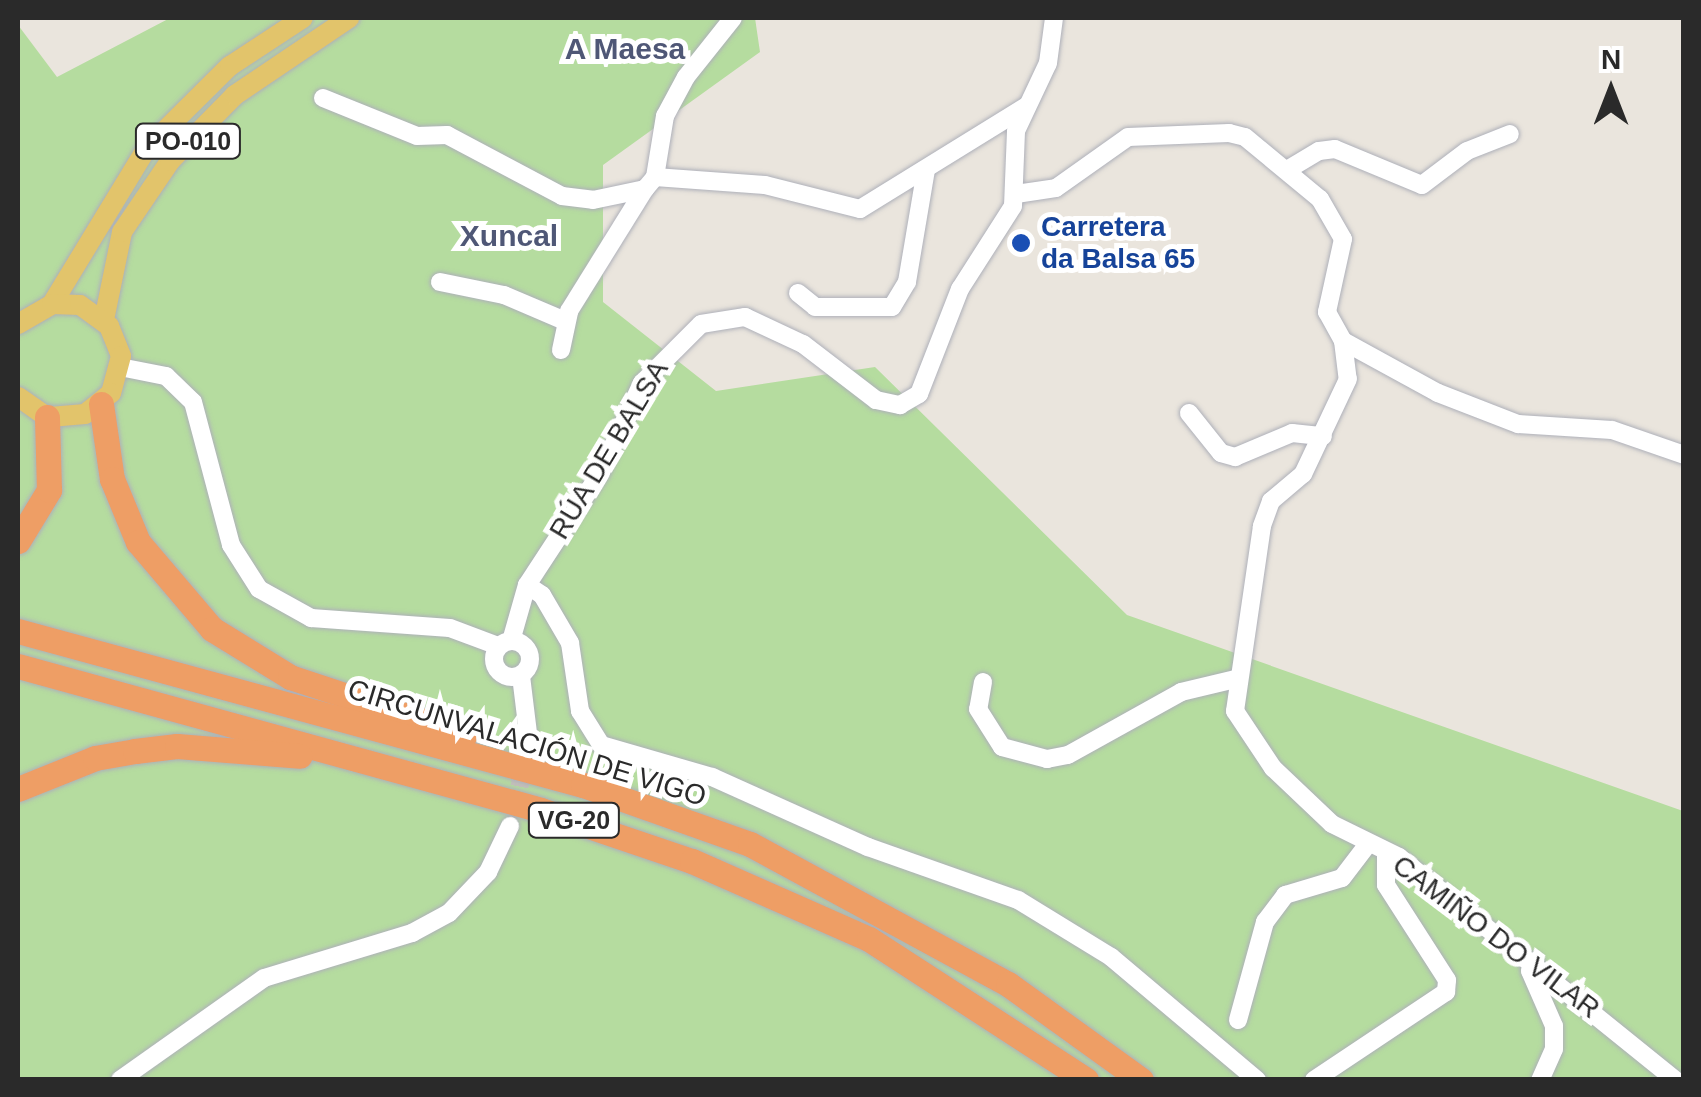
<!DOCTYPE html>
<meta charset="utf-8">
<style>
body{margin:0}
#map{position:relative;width:1701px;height:1097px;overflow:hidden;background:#eae5dd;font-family:Helvetica,sans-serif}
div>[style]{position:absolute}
.green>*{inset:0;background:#b5dc9f}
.minor-tunnel>*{height:18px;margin-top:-9px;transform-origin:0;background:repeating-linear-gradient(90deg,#c4c0b9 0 18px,transparent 0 27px)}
.roads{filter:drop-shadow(0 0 2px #aeb0b9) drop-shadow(0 0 2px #aeb0b9)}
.minor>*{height:18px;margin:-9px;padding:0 9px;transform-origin:9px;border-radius:9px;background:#fff}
.minor>.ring{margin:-9px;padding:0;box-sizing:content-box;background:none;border:18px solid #fff;border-radius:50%}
.major>*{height:20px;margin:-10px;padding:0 10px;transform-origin:10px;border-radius:10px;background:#e2c46b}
.highway>*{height:25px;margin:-12.5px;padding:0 12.5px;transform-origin:12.5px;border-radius:12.5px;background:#ee9e65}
.dots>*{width:28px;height:28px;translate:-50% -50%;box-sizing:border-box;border:5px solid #fff;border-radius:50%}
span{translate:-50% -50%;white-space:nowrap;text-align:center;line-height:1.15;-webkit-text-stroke:10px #fff;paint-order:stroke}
.shield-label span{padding:2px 8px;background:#fff;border:2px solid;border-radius:8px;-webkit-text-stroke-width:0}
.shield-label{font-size:25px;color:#2a2a2a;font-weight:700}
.transit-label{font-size:28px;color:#164399;font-weight:700}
.left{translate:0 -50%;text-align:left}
.street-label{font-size:28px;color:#2a2a2a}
.neighbourhood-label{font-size:30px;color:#4f5776;font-weight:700}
.frame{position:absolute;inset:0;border:20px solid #2a2a2a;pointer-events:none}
.north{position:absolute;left:1561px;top:40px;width:100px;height:100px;-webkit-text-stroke:8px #fff;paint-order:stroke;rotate:0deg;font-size:28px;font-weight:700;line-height:40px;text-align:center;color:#2a2a2a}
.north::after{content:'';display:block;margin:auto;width:35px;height:45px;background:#2a2a2a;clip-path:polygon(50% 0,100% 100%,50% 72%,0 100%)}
</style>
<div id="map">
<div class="green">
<div style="clip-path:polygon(170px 18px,755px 18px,760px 52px,603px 165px,603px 302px,716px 391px,875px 367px,1127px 615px,1683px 811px,1683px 1079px,18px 1079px,18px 25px,57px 77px)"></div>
</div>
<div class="minor-tunnel">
<div style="left:514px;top:813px;width:74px;rotate:-78.2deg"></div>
</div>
<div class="roads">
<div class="minor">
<div style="left:323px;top:98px;width:101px;rotate:22deg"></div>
<div style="left:417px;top:136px;width:30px;rotate:-2deg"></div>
<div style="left:447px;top:135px;width:130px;rotate:27.9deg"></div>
<div style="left:562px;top:196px;width:31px;rotate:7deg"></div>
<div style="left:593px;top:200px;width:53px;rotate:-11.9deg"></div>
<div style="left:645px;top:189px;width:16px;rotate:-50deg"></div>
<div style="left:655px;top:177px;width:62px;rotate:-80.7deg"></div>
<div style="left:665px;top:116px;width:44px;rotate:-61.7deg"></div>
<div style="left:686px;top:77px;width:75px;rotate:-51.5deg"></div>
<div style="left:1287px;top:170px;width:37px;rotate:-31deg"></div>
<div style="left:1319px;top:151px;width:16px;rotate:-7deg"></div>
<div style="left:1335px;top:149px;width:94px;rotate:22.5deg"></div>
<div style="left:1422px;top:185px;width:56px;rotate:-37.1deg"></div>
<div style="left:1467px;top:151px;width:46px;rotate:-21.6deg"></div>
<div style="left:655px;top:177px;width:110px;rotate:4.2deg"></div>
<div style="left:765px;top:185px;width:98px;rotate:14.2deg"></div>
<div style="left:860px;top:209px;width:196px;rotate:-31.7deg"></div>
<div style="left:1016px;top:194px;width:40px;rotate:-8.5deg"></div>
<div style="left:1056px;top:188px;width:88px;rotate:-35.3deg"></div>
<div style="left:1128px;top:137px;width:101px;rotate:-2.3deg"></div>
<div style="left:1229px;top:133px;width:16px;rotate:14deg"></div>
<div style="left:1245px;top:137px;width:97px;rotate:39.6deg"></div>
<div style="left:1320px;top:199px;width:46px;rotate:60.1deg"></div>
<div style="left:1343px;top:239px;width:75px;rotate:102.4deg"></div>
<div style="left:1327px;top:312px;width:33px;rotate:61deg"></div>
<div style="left:1343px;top:341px;width:38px;rotate:83deg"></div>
<div style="left:1348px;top:379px;width:105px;rotate:115.3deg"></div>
<div style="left:1303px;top:474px;width:42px;rotate:139.8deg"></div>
<div style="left:1271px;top:501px;width:27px;rotate:110deg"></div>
<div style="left:1262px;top:526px;width:187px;rotate:98.3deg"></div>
<div style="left:1235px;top:711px;width:69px;rotate:56.3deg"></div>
<div style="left:1273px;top:768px;width:81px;rotate:43.5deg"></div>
<div style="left:1332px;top:824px;width:75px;rotate:26.2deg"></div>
<div style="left:1399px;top:857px;width:355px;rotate:38.9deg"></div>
<div style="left:440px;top:282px;width:65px;rotate:11.5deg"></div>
<div style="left:504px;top:295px;width:66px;rotate:23.1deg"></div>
<div style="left:798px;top:293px;width:22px;rotate:39deg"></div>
<div style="left:815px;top:307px;width:77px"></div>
<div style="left:892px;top:307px;width:29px;rotate:-59deg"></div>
<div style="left:907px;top:282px;width:114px;rotate:-80.4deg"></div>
<div style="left:1343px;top:341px;width:108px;rotate:28.7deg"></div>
<div style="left:1438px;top:393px;width:86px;rotate:21.2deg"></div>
<div style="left:1518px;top:424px;width:94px;rotate:3.7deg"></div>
<div style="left:1612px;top:430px;width:76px;rotate:19.1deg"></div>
<div style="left:561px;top:350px;width:40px;rotate:-78deg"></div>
<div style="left:569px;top:311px;width:144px;rotate:-58.1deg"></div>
<div style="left:120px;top:367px;width:47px;rotate:11.1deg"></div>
<div style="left:166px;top:376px;width:37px;rotate:44deg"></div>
<div style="left:193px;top:402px;width:148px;rotate:75.1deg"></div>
<div style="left:231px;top:545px;width:52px;rotate:57.5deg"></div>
<div style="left:259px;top:589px;width:60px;rotate:29.1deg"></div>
<div style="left:311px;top:618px;width:139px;rotate:4.1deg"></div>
<div style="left:450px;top:628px;width:51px;rotate:20.6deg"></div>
<div style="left:1189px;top:413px;width:51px;rotate:51.3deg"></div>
<div style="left:1221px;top:453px;width:15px;rotate:16deg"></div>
<div style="left:1235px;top:457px;width:62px;rotate:-22.8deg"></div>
<div style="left:1292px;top:433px;width:31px;rotate:6deg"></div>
<div style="left:527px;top:585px;width:18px;rotate:34deg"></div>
<div style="left:542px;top:595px;width:56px;rotate:59.7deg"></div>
<div style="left:570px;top:643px;width:69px;rotate:81.6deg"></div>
<div style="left:580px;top:711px;width:40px;rotate:58deg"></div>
<div style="left:601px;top:745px;width:116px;rotate:16.1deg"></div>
<div style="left:712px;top:777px;width:171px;rotate:24.2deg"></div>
<div style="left:868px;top:847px;width:159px;rotate:19.5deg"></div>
<div style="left:1018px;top:900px;width:109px;rotate:31.5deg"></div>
<div style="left:1111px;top:957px;width:191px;rotate:40.1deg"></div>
<div class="ring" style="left:494px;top:641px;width:18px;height:18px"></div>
<div style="left:511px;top:641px;width:58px;rotate:-74.1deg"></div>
<div style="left:527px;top:585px;width:135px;rotate:-56.8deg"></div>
<div style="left:601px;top:472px;width:98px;rotate:-65.3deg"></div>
<div style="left:642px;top:383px;width:83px;rotate:-45deg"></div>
<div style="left:701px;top:324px;width:45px;rotate:-9deg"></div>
<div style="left:745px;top:317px;width:64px;rotate:25deg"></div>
<div style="left:803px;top:344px;width:92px;rotate:37.5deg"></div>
<div style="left:876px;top:400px;width:25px;rotate:12deg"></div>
<div style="left:900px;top:405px;width:22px;rotate:-30deg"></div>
<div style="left:919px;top:394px;width:113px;rotate:-68.7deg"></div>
<div style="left:960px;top:289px;width:98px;rotate:-57.4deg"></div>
<div style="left:1013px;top:206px;width:75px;rotate:-87.7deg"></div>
<div style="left:1016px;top:131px;width:75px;rotate:-64.8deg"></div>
<div style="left:1048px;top:63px;width:45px;rotate:-82.4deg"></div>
<div style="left:521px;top:676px;width:65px;rotate:83deg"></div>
<div style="left:983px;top:682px;width:27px;rotate:100deg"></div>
<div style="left:978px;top:709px;width:45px;rotate:57.7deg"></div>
<div style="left:1002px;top:747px;width:47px;rotate:14.9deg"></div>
<div style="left:1047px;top:759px;width:21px;rotate:-11deg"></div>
<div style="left:1068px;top:755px;width:129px;rotate:-29.1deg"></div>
<div style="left:1181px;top:692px;width:56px;rotate:-13.5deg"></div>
<div style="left:1535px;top:961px;width:11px;rotate:117deg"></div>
<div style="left:1530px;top:971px;width:60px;rotate:66.4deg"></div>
<div style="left:1554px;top:1026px;width:23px;rotate:90deg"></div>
<div style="left:1554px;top:1049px;width:34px;rotate:114deg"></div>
<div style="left:1238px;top:1020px;width:102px;rotate:-74.6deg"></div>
<div style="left:1265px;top:922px;width:34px;rotate:-53deg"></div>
<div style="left:1285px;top:895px;width:59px;rotate:-16.6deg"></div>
<div style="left:1342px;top:878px;width:43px;rotate:-52.6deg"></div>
<div style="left:120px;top:1080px;width:176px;rotate:-35.3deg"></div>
<div style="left:264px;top:978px;width:155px;rotate:-16.9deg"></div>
<div style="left:412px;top:933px;width:42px;rotate:-28.4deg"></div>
<div style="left:449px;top:913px;width:57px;rotate:-46.4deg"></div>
<div style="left:488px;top:872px;width:51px;rotate:-64.4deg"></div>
<div style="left:1314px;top:1080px;width:159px;rotate:-33.7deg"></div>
<div style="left:1446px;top:992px;width:12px;rotate:-85deg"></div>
<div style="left:1447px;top:980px;width:113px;rotate:-122.7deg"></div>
<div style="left:1386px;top:885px;width:32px;rotate:-90deg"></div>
</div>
<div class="major">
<div style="left:52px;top:304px;width:183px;rotate:-58.7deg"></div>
<div style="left:147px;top:148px;width:117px;rotate:-44.7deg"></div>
<div style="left:230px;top:66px;width:87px;rotate:-33.3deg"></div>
<div style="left:104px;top:320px;width:90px;rotate:-78.4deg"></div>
<div style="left:122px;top:232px;width:86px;rotate:-55.9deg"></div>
<div style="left:170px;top:161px;width:93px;rotate:-45.4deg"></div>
<div style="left:235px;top:95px;width:138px;rotate:-34deg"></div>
<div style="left:18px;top:324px;width:39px;rotate:-30deg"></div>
<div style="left:52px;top:304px;width:28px;rotate:2deg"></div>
<div style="left:80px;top:305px;width:36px;rotate:36deg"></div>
<div style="left:109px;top:326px;width:32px;rotate:68deg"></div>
<div style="left:121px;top:356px;width:38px;rotate:105deg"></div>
<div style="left:111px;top:393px;width:33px;rotate:141deg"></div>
<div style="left:85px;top:414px;width:38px;rotate:175deg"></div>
<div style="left:47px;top:417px;width:35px;rotate:-145deg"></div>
</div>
<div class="highway">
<div style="left:101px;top:404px;width:76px;rotate:81.7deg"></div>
<div style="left:112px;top:479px;width:68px;rotate:67.6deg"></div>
<div style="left:138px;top:542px;width:114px;rotate:49.6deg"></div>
<div style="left:212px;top:629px;width:92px;rotate:31.6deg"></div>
<div style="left:290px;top:677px;width:184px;rotate:18.3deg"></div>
<div style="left:18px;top:541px;width:60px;rotate:-58.7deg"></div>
<div style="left:49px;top:490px;width:73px;rotate:-91.6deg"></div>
<div style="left:18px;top:631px;width:586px;rotate:15.25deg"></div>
<div style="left:583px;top:785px;width:177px;rotate:19.5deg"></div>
<div style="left:750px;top:844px;width:294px;rotate:28.5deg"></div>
<div style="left:1008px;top:984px;width:164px;rotate:35.8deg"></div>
<div style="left:18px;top:666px;width:542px;rotate:15.39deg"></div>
<div style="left:541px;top:810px;width:159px;rotate:18.7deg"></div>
<div style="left:692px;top:861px;width:193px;rotate:23.8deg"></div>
<div style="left:869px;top:939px;width:259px;rotate:33deg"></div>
<div style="left:18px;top:789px;width:83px;rotate:-21.9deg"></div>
<div style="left:95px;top:758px;width:41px;rotate:-9.9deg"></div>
<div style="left:135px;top:751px;width:42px;rotate:-6.8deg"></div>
<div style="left:177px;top:746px;width:123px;rotate:4.6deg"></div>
</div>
</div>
<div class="dots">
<div style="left:1021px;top:243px;background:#1a4fb4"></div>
</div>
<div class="shield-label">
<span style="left:188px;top:141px">PO-010</span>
<span style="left:574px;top:820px">VG-20</span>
</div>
<div class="transit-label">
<span class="left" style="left:1041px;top:243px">Carretera<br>da Balsa 65</span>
</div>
<div class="street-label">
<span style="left:609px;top:450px;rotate:-59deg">RÚA DE BALSA</span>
<span style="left:527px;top:743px;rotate:17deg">CIRCUNVALACIÓN DE VIGO</span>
<span style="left:1496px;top:937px;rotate:37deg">CAMIÑO DO VILAR</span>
</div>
<div class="neighbourhood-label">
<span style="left:625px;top:49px">A Maesa</span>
<span style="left:509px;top:236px">Xuncal</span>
</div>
<div class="frame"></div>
<div class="north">N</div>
</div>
